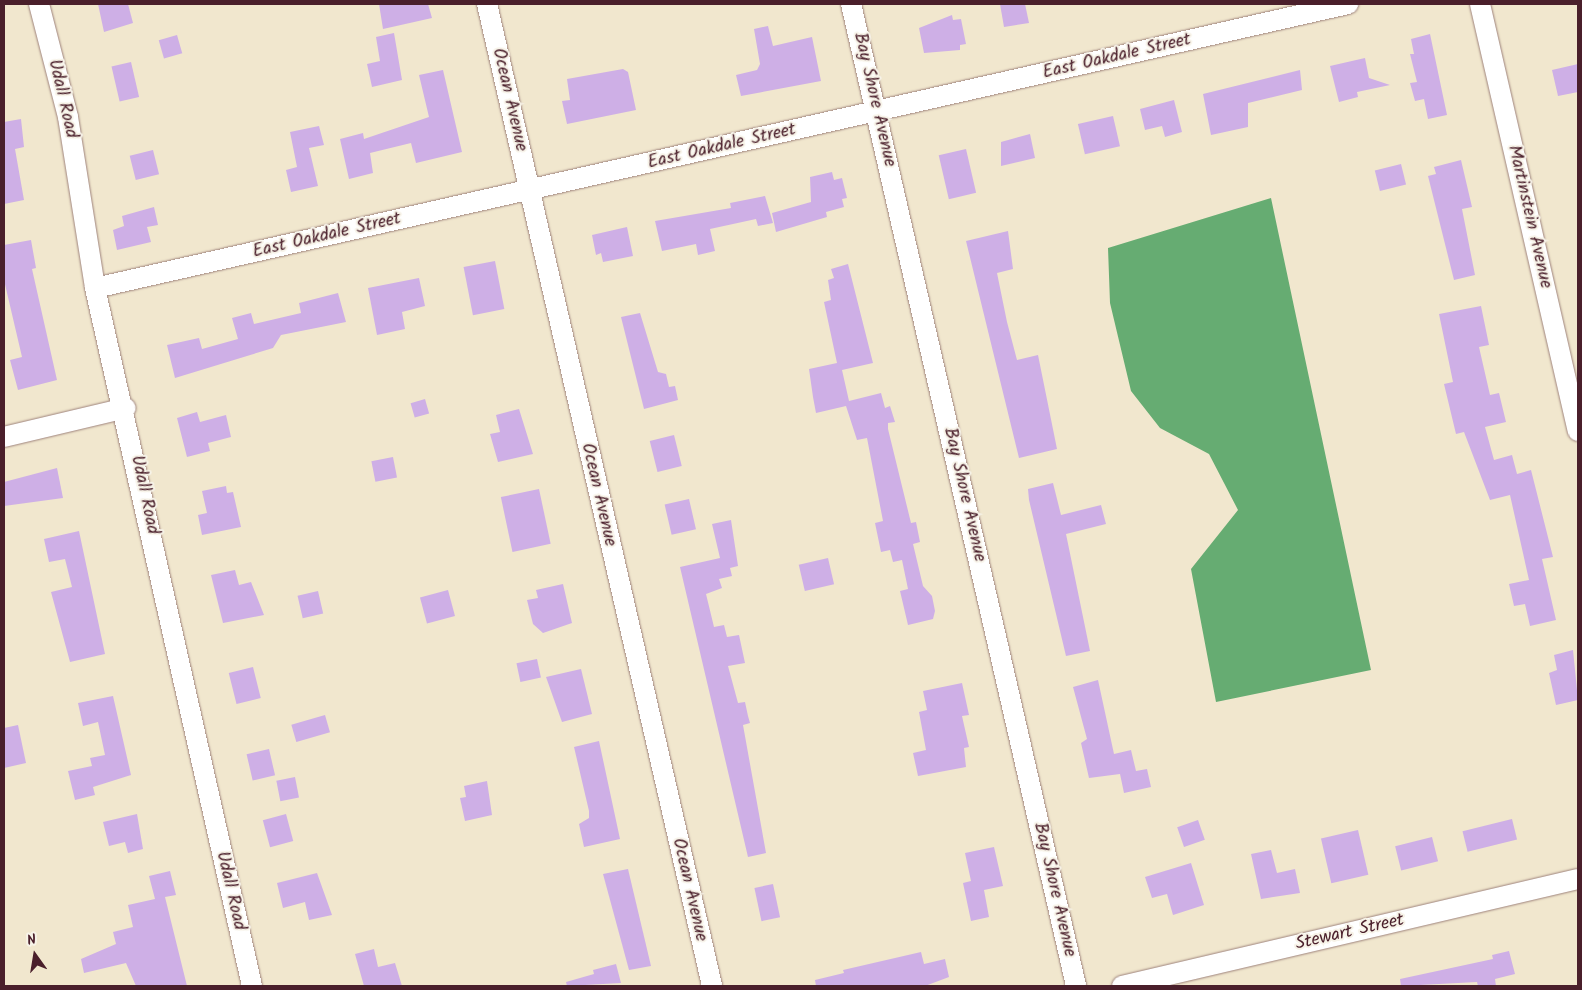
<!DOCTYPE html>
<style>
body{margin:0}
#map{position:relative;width:1582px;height:990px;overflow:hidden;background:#f1e7ce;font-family:Kalam,sans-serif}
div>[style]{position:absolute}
.forest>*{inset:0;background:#66ac72}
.building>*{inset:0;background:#ceafe6;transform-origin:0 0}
.roads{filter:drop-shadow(0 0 1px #9e837c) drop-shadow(0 0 1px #9e837c)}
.minor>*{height:20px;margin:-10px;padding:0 10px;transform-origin:10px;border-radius:10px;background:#fff}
span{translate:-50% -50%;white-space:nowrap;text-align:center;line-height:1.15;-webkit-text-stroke:4px #f7f3e8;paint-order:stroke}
.street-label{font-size:18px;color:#4a1f2b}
.frame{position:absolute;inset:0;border:5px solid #4a1f2b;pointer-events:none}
.north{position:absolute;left:10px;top:930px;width:50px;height:50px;-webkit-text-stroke:4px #f7f3e8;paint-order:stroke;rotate:347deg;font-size:14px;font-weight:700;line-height:20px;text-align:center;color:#4a1f2b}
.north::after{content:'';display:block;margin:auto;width:18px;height:22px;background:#4a1f2b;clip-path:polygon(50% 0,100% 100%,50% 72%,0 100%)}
</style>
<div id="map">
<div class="forest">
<div style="clip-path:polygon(1271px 198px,1371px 670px,1216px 702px,1191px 569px,1238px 510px,1209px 454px,1160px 428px,1131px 391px,1110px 303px,1108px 248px)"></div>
</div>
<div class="building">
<div style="clip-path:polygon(98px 4px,128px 4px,133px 23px,104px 32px)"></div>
<div style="clip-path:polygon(379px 4px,428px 4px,432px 18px,383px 29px)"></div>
<div style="clip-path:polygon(1000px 4px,1025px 4px,1029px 23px,1004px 27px)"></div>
<div style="clip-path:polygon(952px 15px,953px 20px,961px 19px,966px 44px,960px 45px,960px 50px,924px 53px,919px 28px)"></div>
<div style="clip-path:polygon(768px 26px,773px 46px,812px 37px,821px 81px,741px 96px,736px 75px,757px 70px,760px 64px,754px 29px)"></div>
<div style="clip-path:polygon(394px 33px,402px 80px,372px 87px,367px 64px,380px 61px,376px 37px)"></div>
<div style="clip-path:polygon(1430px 34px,1447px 115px,1428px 119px,1424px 99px,1415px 101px,1410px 83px,1417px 82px,1410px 54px,1414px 54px,1411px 39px)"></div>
<div style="left:177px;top:35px;width:19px;height:19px;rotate:74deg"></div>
<div style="clip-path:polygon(1365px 58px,1369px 78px,1390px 85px,1357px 92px,1358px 97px,1339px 102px,1330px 66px)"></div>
<div style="left:131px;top:62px;width:36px;height:20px;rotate:77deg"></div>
<div style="clip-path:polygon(1578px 64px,1578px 92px,1558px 96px,1552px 70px)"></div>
<div style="clip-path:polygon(623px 69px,628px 72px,636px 110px,567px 124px,562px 101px,570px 100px,567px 79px)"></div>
<div style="clip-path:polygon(443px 70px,462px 152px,416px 163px,411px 143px,370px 153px,373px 173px,349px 179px,340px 139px,363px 133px,364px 139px,429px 117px,419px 75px)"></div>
<div style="clip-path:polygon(1300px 70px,1302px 90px,1248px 103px,1248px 127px,1211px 135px,1203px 94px)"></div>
<div style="clip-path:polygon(1174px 100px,1182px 132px,1165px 137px,1162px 126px,1145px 130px,1140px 109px)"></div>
<div style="left:1113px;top:116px;width:31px;height:36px;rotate:77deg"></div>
<div style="clip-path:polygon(21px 119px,24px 147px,15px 149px,24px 200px,4px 204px,4px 122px)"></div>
<div style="clip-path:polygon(319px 126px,324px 145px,309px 148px,318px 186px,291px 192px,286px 170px,297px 167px,290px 132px)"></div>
<div style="clip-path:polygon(1030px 134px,1035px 158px,1001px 166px,1001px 142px)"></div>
<div style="left:966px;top:149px;width:45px;height:28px;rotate:77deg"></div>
<div style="left:153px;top:150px;width:25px;height:24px;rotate:76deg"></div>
<div style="clip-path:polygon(1461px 160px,1472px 207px,1462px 209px,1475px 275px,1454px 280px,1428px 176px,1436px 174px,1434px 167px)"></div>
<div style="left:1401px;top:164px;width:21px;height:27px;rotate:76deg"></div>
<div style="clip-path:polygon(832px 172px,834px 180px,842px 178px,847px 198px,842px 199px,844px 207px,826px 212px,827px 217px,776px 232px,772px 213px,811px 202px,810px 177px)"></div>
<div style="clip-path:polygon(765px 196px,773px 223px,758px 226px,756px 219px,710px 229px,715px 251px,698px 255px,696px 244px,662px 251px,655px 221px,731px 208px,730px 203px)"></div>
<div style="clip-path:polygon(154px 207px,158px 225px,147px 227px,151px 242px,117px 250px,113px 230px,124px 226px,122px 216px)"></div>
<div style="clip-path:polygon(627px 227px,633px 256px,603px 262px,601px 253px,596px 255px,592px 235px)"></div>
<div style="clip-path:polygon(1008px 231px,1013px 269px,997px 273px,1007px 322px,1017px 360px,1038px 355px,1057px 449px,1019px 458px,966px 241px)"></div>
<div style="clip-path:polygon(31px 240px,36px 268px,32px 269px,57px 380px,18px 390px,10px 360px,22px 357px,4px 280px,4px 245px)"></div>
<div style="left:495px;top:261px;width:49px;height:32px;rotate:79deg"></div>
<div style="clip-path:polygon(848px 264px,873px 363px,842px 370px,849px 401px,881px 393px,885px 408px,890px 406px,895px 422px,888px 423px,888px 429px,911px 523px,916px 522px,920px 542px,913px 544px,923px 586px,932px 596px,935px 611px,933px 619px,908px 625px,900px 591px,908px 589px,902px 560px,893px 562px,890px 550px,881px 552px,875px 523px,883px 521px,867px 438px,857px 440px,846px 406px,816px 413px,813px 397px,809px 369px,837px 363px,824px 302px,831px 300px,828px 280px,834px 278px,831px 269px)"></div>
<div style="clip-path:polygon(419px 278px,425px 306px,402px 312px,405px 329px,377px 335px,368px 288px)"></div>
<div style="clip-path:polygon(338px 293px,346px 322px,281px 335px,273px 348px,175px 378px,167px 345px,199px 338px,202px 349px,238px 339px,232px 318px,251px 313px,254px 324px,301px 313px,299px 303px)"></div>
<div style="clip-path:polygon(1481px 306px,1489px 345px,1479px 347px,1490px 395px,1499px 393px,1506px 422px,1485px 427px,1494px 460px,1512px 455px,1517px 474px,1531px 470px,1553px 557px,1542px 559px,1556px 620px,1530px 626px,1525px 604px,1514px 606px,1509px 584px,1529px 580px,1510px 495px,1490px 500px,1464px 432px,1456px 434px,1444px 384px,1453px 382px,1439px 314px)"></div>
<div style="clip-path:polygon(640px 313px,658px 372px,666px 374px,669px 387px,675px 386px,678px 400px,644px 409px,621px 317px)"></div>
<div style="left:425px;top:399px;width:15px;height:15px;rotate:74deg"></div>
<div style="clip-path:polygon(519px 409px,533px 454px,498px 462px,490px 434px,500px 432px,496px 415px)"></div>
<div style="clip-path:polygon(197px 412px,200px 422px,226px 415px,231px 437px,208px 443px,210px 451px,187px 457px,177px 418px)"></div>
<div style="left:674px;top:435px;width:32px;height:25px;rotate:76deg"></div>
<div style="left:393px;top:457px;width:21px;height:22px;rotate:79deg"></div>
<div style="clip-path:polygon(57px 468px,63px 498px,4px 506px,4px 482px)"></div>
<div style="clip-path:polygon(1053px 483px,1061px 515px,1101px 505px,1106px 524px,1066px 534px,1090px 651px,1066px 656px,1029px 500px,1028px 489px)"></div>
<div style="clip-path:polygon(226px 486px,227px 493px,233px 492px,241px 527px,202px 535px,198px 515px,207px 513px,202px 491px)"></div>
<div style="left:539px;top:489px;width:56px;height:39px;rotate:78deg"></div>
<div style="left:689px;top:499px;width:31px;height:25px;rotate:77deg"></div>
<div style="clip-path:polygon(731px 520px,738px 566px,730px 568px,732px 576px,719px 579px,722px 588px,706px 594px,714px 627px,724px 625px,727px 637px,739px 635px,745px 663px,728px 666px,738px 703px,745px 702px,748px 716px,750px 723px,743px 725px,766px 853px,748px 857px,680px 567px,720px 558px,712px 524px)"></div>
<div style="clip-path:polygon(79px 531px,105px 654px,70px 662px,51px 592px,72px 587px,65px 559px,49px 562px,44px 539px)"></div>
<div style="left:828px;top:558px;width:27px;height:30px;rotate:77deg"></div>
<div style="clip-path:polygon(235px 570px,239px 585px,251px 582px,264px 615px,223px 623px,211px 575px)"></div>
<div style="clip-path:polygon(563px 584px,572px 623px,543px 633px,533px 624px,527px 600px,538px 598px,536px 590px)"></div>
<div style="left:448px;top:590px;width:27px;height:29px;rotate:75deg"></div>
<div style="left:318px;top:591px;width:23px;height:21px;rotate:77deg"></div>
<div style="clip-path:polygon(1573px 650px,1578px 700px,1556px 705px,1549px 673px,1557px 670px,1554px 655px)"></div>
<div style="left:537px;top:659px;width:19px;height:21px;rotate:78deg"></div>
<div style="left:253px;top:667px;width:32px;height:25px;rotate:76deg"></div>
<div style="clip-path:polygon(581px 669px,592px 714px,562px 722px,546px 677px)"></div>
<div style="clip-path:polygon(1098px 680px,1114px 754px,1131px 750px,1136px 771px,1147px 769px,1151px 787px,1124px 793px,1120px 774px,1089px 778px,1081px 743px,1087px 739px,1073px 687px)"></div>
<div style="clip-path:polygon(962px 683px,969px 715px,962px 716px,969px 747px,964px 748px,966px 767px,918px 776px,913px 753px,926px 750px,919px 712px,927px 710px,923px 691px)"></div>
<div style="clip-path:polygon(113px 696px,131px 775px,93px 787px,95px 795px,75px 800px,68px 771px,92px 766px,90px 758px,105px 755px,98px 722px,83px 726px,78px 703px)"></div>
<div style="left:325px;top:715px;width:18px;height:35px;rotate:74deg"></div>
<div style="clip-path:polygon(18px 725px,26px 763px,4px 768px,4px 728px)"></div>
<div style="clip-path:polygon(599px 741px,620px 839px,584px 847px,579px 824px,589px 818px,589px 811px,574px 747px)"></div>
<div style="left:269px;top:749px;width:27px;height:23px;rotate:77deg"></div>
<div style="left:295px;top:777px;width:21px;height:19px;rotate:79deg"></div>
<div style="clip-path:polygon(487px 781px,492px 815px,465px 821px,460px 798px,466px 797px,464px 786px)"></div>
<div style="clip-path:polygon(137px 814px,143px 849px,128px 853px,125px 842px,109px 846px,103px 822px)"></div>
<div style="left:286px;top:814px;width:28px;height:24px;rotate:75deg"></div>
<div style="left:1512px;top:819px;width:21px;height:51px;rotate:76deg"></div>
<div style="left:1198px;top:820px;width:21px;height:22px;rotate:71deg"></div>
<div style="left:1358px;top:830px;width:46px;height:38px;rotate:77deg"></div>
<div style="left:1432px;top:837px;width:25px;height:38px;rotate:76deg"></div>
<div style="clip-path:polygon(994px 847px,1003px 886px,984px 890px,989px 917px,971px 921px,963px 883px,971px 881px,965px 853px)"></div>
<div style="clip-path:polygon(1271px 850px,1277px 873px,1295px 869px,1300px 893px,1261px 899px,1251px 854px)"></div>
<div style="clip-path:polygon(1191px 863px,1204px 905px,1173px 915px,1167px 894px,1152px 898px,1145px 877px)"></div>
<div style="clip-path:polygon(628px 869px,651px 966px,629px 970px,603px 874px)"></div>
<div style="clip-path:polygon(170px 871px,176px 895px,165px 897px,187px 986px,136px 986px,126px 963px,84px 973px,81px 959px,116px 944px,113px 932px,133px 927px,128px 905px,155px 899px,149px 876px)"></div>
<div style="clip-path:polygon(317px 873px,332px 915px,309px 920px,305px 902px,283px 908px,277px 883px)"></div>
<div style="left:773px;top:884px;width:34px;height:19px;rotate:78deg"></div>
<div style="clip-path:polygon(374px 949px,378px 967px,395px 963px,402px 986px,364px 986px,355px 954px)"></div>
<div style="clip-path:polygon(1509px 951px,1515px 974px,1495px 979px,1496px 986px,1478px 986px,1477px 982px,1401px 986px,1400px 979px,1493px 959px,1492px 955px)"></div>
<div style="clip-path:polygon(921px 952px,924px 964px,945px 959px,949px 977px,925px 986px,816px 986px,815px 980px,844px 973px,843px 970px)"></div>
<div style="clip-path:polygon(616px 964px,621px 983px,567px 986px,566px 982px,594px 974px,593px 970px)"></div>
</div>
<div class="roads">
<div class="minor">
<div style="left:39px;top:4px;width:117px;rotate:75.6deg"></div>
<div style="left:68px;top:117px;width:173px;rotate:81deg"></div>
<div style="left:95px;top:288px;width:715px;rotate:77.32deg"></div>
<div style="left:487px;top:4px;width:1007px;rotate:77.09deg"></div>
<div style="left:851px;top:4px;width:1007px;rotate:77.09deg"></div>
<div style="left:1480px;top:4px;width:438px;rotate:77.1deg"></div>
<div style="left:95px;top:288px;width:1285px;rotate:-12.77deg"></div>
<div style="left:4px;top:437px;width:125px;rotate:-13.4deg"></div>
<div style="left:1122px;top:986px;width:468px;rotate:-13.2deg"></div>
</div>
</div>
<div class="street-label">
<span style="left:1117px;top:57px;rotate:-13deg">East Oakdale Street</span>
<span style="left:62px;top:99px;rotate:77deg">Udall Road</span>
<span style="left:509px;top:100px;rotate:77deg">Ocean Avenue</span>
<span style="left:874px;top:100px;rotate:77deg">Bay Shore Avenue</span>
<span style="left:722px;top:147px;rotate:-13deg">East Oakdale Street</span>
<span style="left:1529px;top:217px;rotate:77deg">Martinstein Avenue</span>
<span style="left:327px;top:236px;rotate:-13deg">East Oakdale Street</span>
<span style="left:144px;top:495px;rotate:78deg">Udall Road</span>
<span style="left:598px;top:495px;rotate:77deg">Ocean Avenue</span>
<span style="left:964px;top:495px;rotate:77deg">Bay Shore Avenue</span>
<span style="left:689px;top:890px;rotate:77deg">Ocean Avenue</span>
<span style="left:1054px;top:890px;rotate:77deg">Bay Shore Avenue</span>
<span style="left:230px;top:891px;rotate:77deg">Udall Road</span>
<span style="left:1350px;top:933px;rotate:-13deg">Stewart Street</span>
</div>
<div class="frame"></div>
<div class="north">N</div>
</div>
